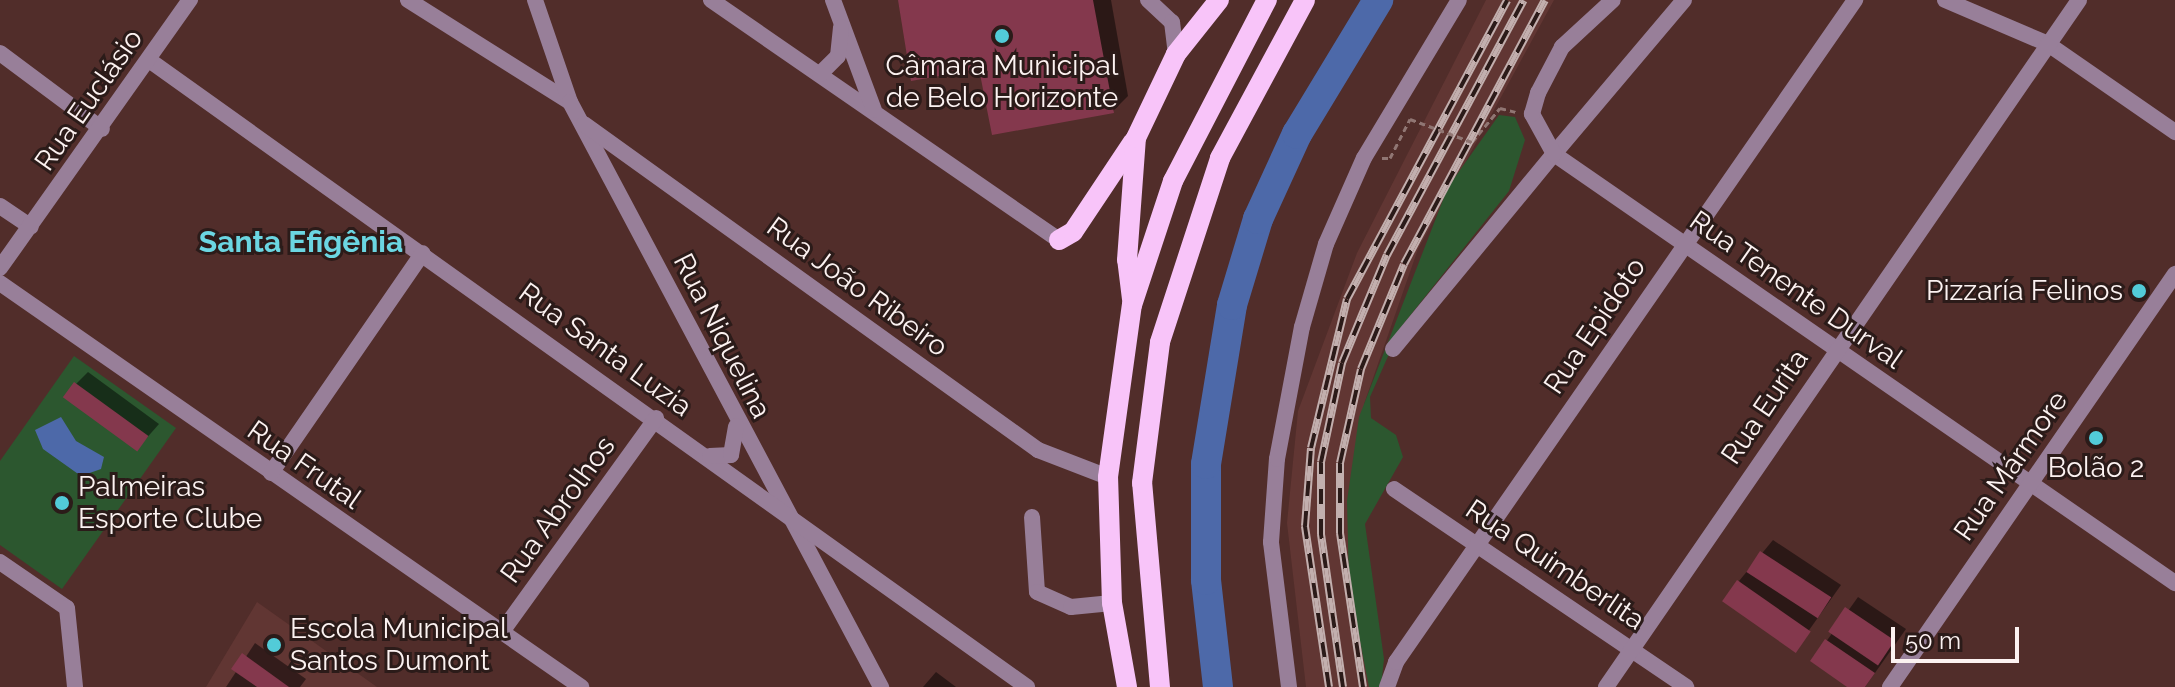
<!DOCTYPE html>
<meta charset="utf-8">
<style>
body{margin:0}
#map{position:relative;width:2175px;height:687px;overflow:hidden;background:#512d2a;font-family:Raleway,sans-serif}
div>[style]{position:absolute}
.built>*{inset:0;background:#613633}
.green>*{inset:0;background:#2c572f}
.water>*{inset:0;background:#4d69a9}
.shadow>*{inset:0;background:#0007}
.river>*{height:30px;margin:-15px;padding:0 15px;transform-origin:15px;border-radius:15px;background:#4d69a9}
.building>*{inset:0;background:#84384d;transform-origin:0 0}
.path>*{height:3px;margin-top:-1.5px;transform-origin:0;background:repeating-linear-gradient(90deg,#907673 0 6px,transparent 0 10px)}
.minor>*{height:16px;margin:-8px;padding:0 8px;transform-origin:8px;border-radius:8px;background:#987f99}
.major>*{height:20px;margin:-10px;padding:0 10px;transform-origin:10px;border-radius:10px;background:#f8c4f9}
.rail>*{height:8px;margin-top:-4px;transform-origin:0;background:repeating-linear-gradient(90deg,#2b1b19 0 15px,#c2afae 0 30px);box-sizing:border-box;border-block:2px solid #c2afae}
.path-bridge>*{height:3px;margin-top:-1.5px;transform-origin:0;background:repeating-linear-gradient(90deg,#907673 0 6px,transparent 0 10px)}
.dots>*{width:22px;height:22px;translate:-50% -50%;box-sizing:border-box;border:4px solid #2b1b19;border-radius:50%}
span{translate:-50% -50%;white-space:nowrap;text-align:center;line-height:1.15;-webkit-text-stroke:6px #2b1b19;paint-order:stroke}
.poi-label{font-size:28px;color:#fcf2f1}
.right{translate:-100% -50%;text-align:right}
.left{translate:0 -50%;text-align:left}
.street-label{font-size:28px;color:#fcf2f1}
.neighbourhood-label{font-size:30px;color:#6bd6e2;font-weight:700}
.scale{position:absolute;left:1891px;top:627px;width:128px;height:36px;box-sizing:border-box;border:4px solid #fcf2f1;border-top:0;padding-left:10px;font-size:24px;line-height:28px;white-space:nowrap;color:#fcf2f1;-webkit-text-stroke:6px #2b1b19;paint-order:stroke}
</style>
<div id="map">
<div class="built">
<div style="clip-path:polygon(1486px 0,1554px 0,1418px 249px,1364px 404px,1362px 517px,1377px 687px,1306px 687px,1287px 523px,1298px 411px,1357px 253px)"></div>
<div style="clip-path:polygon(257px 602px,377px 687px,206px 687px)"></div>
</div>
<div class="green">
<div style="clip-path:polygon(1499px 115px,1515px 117px,1525px 140px,1509px 191px,1401px 327px,1370px 397px,1371px 418px,1396px 435px,1403px 457px,1365px 524px,1384px 659px,1381px 687px,1369px 687px,1349px 585px,1347px 501px,1359px 417px,1448px 187px)"></div>
<div style="clip-path:polygon(74px 356px,176px 428px,62px 589px,0 545px,0 461px)"></div>
</div>
<div class="water">
<div style="clip-path:polygon(61px 417px,76px 441px,104px 457px,101px 469px,81px 476px,43px 449px,35px 430px)"></div>
</div>
<div class="shadow">
<div style="clip-path:polygon(900px 0,1111px 0,1128px 96px,1113px 111px,980px 67px)"></div>
<div style="clip-path:polygon(88px 372px,159px 424px,137px 449px,76px 384px)"></div>
<div style="clip-path:polygon(1773px 540px,1841px 585px,1795px 650px,1739px 581px)"></div>
<div style="clip-path:polygon(1858px 597px,1906px 629px,1865px 687px,1851px 687px,1813px 660px)"></div>
<div style="clip-path:polygon(255px 643px,306px 679px,300px 687px,226px 687px)"></div>
<div style="clip-path:polygon(936px 672px,956px 687px,923px 687px)"></div>
</div>
<div class="river">
<div style="left:1218px;top:687px;width:108px;rotate:-96.4deg"></div>
<div style="left:1206px;top:580px;width:116px;rotate:-90deg"></div>
<div style="left:1206px;top:464px;width:161px;rotate:-80.7deg"></div>
<div style="left:1232px;top:305px;width:90px;rotate:-73.2deg"></div>
<div style="left:1258px;top:219px;width:94px;rotate:-65.4deg"></div>
<div style="left:1297px;top:134px;width:157px;rotate:-58.8deg"></div>
</div>
<div class="building">
<div style="clip-path:polygon(898px 0,1093px 0,1114px 113px,992px 135px,979px 69px,911px 81px)"></div>
<div style="left:74px;top:382px;width:92px;height:19px;rotate:36deg"></div>
<div style="left:1760px;top:551px;width:85px;height:25px;rotate:33deg"></div>
<div style="left:1737px;top:580px;width:90px;height:26px;rotate:35deg"></div>
<div style="left:1845px;top:607px;width:60px;height:30px;rotate:34deg"></div>
<div style="clip-path:polygon(1825px 639px,1875px 673px,1865px 687px,1847px 687px,1810px 661px)"></div>
<div style="clip-path:polygon(242px 653px,289px 687px,257px 687px,231px 669px)"></div>
</div>
<div class="path">
<div style="left:1472px;top:142px;width:44px;rotate:-50.5deg"></div>
<div style="left:1500px;top:108px;width:16px;rotate:14deg"></div>
<div style="left:1382px;top:158px;width:8px"></div>
<div style="left:1390px;top:158px;width:44px;rotate:-62.9deg"></div>
</div>
<div class="minor">
<div style="left:408px;top:0;width:191px;rotate:32.2deg"></div>
<div style="left:535px;top:0;width:108px;rotate:71.1deg"></div>
<div style="left:570px;top:102px;width:663px;rotate:62deg"></div>
<div style="left:711px;top:0;width:423px;rotate:34.6deg"></div>
<div style="left:833px;top:0;width:117px;rotate:69.6deg"></div>
<div style="left:1148px;top:0;width:33px;rotate:43deg"></div>
<div style="left:1172px;top:22px;width:32px;rotate:83deg"></div>
<div style="left:1684px;top:0;width:202px;rotate:130.2deg"></div>
<div style="left:1554px;top:154px;width:755px;rotate:34.64deg"></div>
<div style="left:1945px;top:0;width:112px;rotate:23.1deg"></div>
<div style="left:2048px;top:44px;width:155px;rotate:34.7deg"></div>
<div style="left:0;top:53px;width:127px;rotate:36.7deg"></div>
<div style="left:149px;top:60px;width:1079px;rotate:35.53deg"></div>
<div style="left:820px;top:74px;width:25px;rotate:-45deg"></div>
<div style="left:838px;top:56px;width:29px;rotate:-84deg"></div>
<div style="left:584px;top:124px;width:559px;rotate:35.68deg"></div>
<div style="left:1038px;top:450px;width:75px;rotate:21.1deg"></div>
<div style="left:0;top:206px;width:37px;rotate:34deg"></div>
<div style="left:0;top:268px;width:329px;rotate:-54.7deg"></div>
<div style="left:0;top:283px;width:708px;rotate:34.81deg"></div>
<div style="left:1393px;top:349px;width:253px;rotate:-50.5deg"></div>
<div style="left:1554px;top:154px;width:46px;rotate:-118.8deg"></div>
<div style="left:1532px;top:114px;width:22px;rotate:-74deg"></div>
<div style="left:1538px;top:93px;width:52px;rotate:-62.4deg"></div>
<div style="left:1562px;top:47px;width:69px;rotate:-42.7deg"></div>
<div style="left:710px;top:456px;width:21px;rotate:-3deg"></div>
<div style="left:731px;top:455px;width:29px;rotate:-80deg"></div>
<div style="left:271px;top:473px;width:267px;rotate:-55.4deg"></div>
<div style="left:1394px;top:489px;width:353px;rotate:34.1deg"></div>
<div style="left:1032px;top:517px;width:75px;rotate:86.2deg"></div>
<div style="left:1037px;top:592px;width:37px;rotate:24deg"></div>
<div style="left:1071px;top:607px;width:41px;rotate:-5.6deg"></div>
<div style="left:0;top:562px;width:81px;rotate:34.5deg"></div>
<div style="left:67px;top:608px;width:79px;rotate:84.2deg"></div>
<div style="left:501px;top:633px;width:265px;rotate:-54.2deg"></div>
<div style="left:1289px;top:687px;width:146px;rotate:-97.1deg"></div>
<div style="left:1271px;top:542px;width:83px;rotate:-85.9deg"></div>
<div style="left:1277px;top:459px;width:134px;rotate:-79.3deg"></div>
<div style="left:1302px;top:327px;width:86px;rotate:-73.9deg"></div>
<div style="left:1326px;top:244px;width:94px;rotate:-66.2deg"></div>
<div style="left:1364px;top:158px;width:184px;rotate:-59deg"></div>
<div style="left:1387px;top:687px;width:27px;rotate:-70deg"></div>
<div style="left:1396px;top:662px;width:806px;rotate:-55.26deg"></div>
<div style="left:1606px;top:687px;width:834px;rotate:-55.45deg"></div>
<div style="left:1890px;top:687px;width:502px;rotate:-55.39deg"></div>
</div>
<div class="major">
<div style="left:1059px;top:240px;width:16px;rotate:-30deg"></div>
<div style="left:1073px;top:232px;width:108px;rotate:-56.3deg"></div>
<div style="left:1132px;top:299px;width:39px;rotate:-97deg"></div>
<div style="left:1127px;top:260px;width:122px;rotate:-85.8deg"></div>
<div style="left:1136px;top:138px;width:93px;rotate:-64.5deg"></div>
<div style="left:1176px;top:54px;width:69px;rotate:-51.5deg"></div>
<div style="left:1127px;top:687px;width:85px;rotate:-100.1deg"></div>
<div style="left:1112px;top:603px;width:126px;rotate:-91.8deg"></div>
<div style="left:1108px;top:477px;width:174px;rotate:-82.1deg"></div>
<div style="left:1132px;top:305px;width:131px;rotate:-71.7deg"></div>
<div style="left:1173px;top:181px;width:204px;rotate:-62.6deg"></div>
<div style="left:1160px;top:687px;width:205px;rotate:-95deg"></div>
<div style="left:1142px;top:483px;width:142px;rotate:-82.7deg"></div>
<div style="left:1160px;top:342px;width:194px;rotate:-71.9deg"></div>
<div style="left:1220px;top:158px;width:179px;rotate:-61.7deg"></div>
</div>
<div class="rail">
<div style="left:1329px;top:687px;width:163px;rotate:-98.5deg"></div>
<div style="left:1305px;top:526px;width:78px;rotate:-85.6deg"></div>
<div style="left:1311px;top:448px;width:153px;rotate:-76.4deg"></div>
<div style="left:1347px;top:299px;width:339px;rotate:-61.8deg"></div>
<div style="left:1343px;top:687px;width:155px;rotate:-98.2deg"></div>
<div style="left:1321px;top:534px;width:72px;rotate:-90deg"></div>
<div style="left:1321px;top:462px;width:101px;rotate:-78deg"></div>
<div style="left:1342px;top:363px;width:117px;rotate:-67.4deg"></div>
<div style="left:1387px;top:255px;width:289px;rotate:-61.8deg"></div>
<div style="left:1363px;top:687px;width:156px;rotate:-98.5deg"></div>
<div style="left:1340px;top:533px;width:70px;rotate:-90deg"></div>
<div style="left:1340px;top:463px;width:96px;rotate:-77.4deg"></div>
<div style="left:1361px;top:369px;width:113px;rotate:-67.7deg"></div>
<div style="left:1404px;top:264px;width:299px;rotate:-61.9deg"></div>
</div>
<div class="path-bridge">
<div style="left:1410px;top:119px;width:66px;rotate:20.4deg"></div>
</div>
<div class="dots">
<div style="left:1002px;top:36px;background:#52cbd8"></div>
<div style="left:2139px;top:291px;background:#52cbd8"></div>
<div style="left:2096px;top:438px;background:#52cbd8"></div>
<div style="left:62px;top:503px;background:#52cbd8"></div>
<div style="left:274px;top:645px;background:#52cbd8"></div>
</div>
<div class="poi-label">
<span style="left:1002px;top:82px">Câmara Municipal<br>de Belo Horizonte</span>
<span class="right" style="left:2123px;top:291px">Pizzaría Felinos</span>
<span style="left:2096px;top:468px">Bolão 2</span>
<span class="left" style="left:78px;top:503px">Palmeiras<br>Esporte Clube</span>
<span class="left" style="left:290px;top:645px">Escola Municipal<br>Santos Dumont</span>
</div>
<div class="street-label">
<span style="left:89px;top:100px;rotate:-55deg">Rua Euclásio</span>
<span style="left:857px;top:287px;rotate:36deg">Rua João Ribeiro</span>
<span style="left:1796px;top:290px;rotate:35deg">Rua Tenente Durval</span>
<span style="left:1595px;top:326px;rotate:-56deg">Rua Epidoto</span>
<span style="left:722px;top:336px;rotate:63deg">Rua Niquelina</span>
<span style="left:605px;top:350px;rotate:36deg">Rua Santa Luzia</span>
<span style="left:1765px;top:407px;rotate:-56deg">Rua Eurita</span>
<span style="left:304px;top:465px;rotate:35deg">Rua Frutal</span>
<span style="left:2011px;top:466px;rotate:-55deg">Rua Mármore</span>
<span style="left:558px;top:510px;rotate:-54deg">Rua Abrolhos</span>
<span style="left:1555px;top:565px;rotate:34deg">Rua Quimberlita</span>
</div>
<div class="neighbourhood-label">
<span style="left:301px;top:242px">Santa Efigênia</span>
</div>
<div class="scale">50 m</div>
</div>
